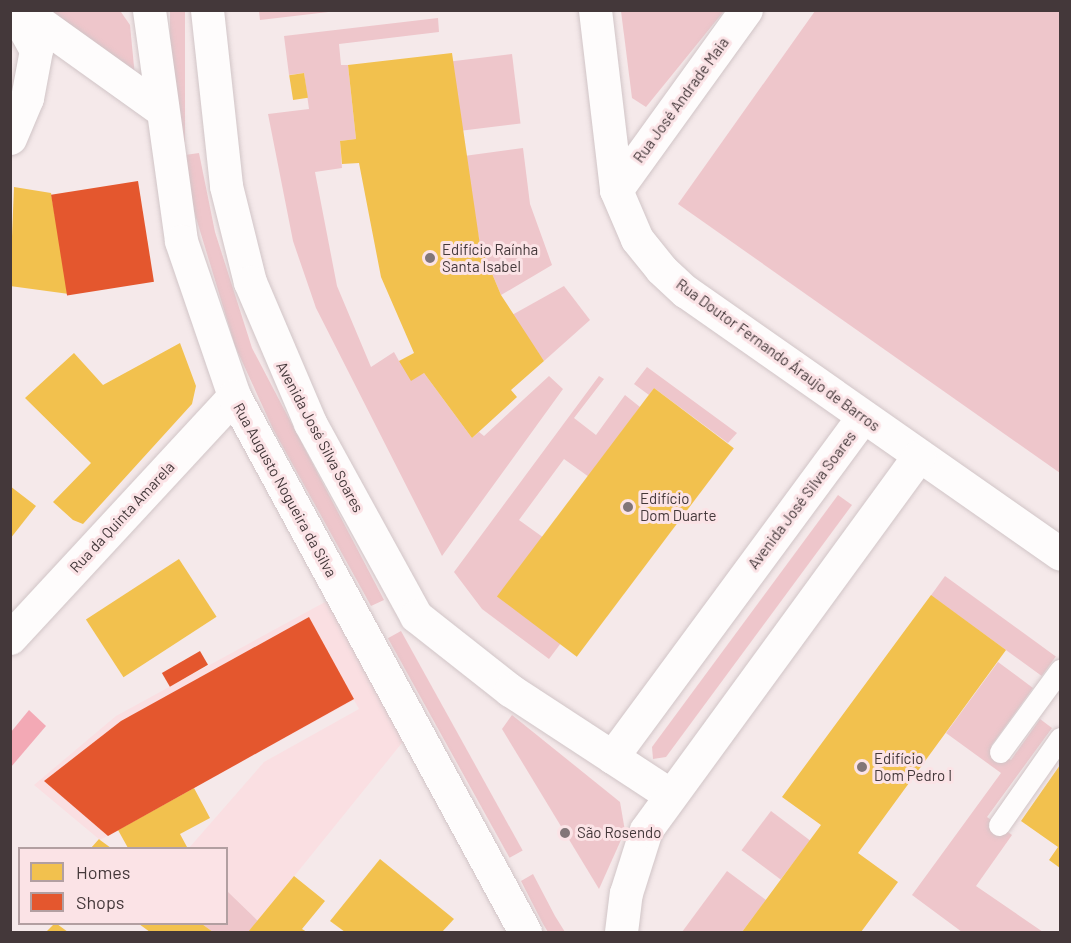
<!DOCTYPE html>
<meta charset="utf-8">
<style>
body{margin:0}
#map{position:relative;width:1071px;height:943px;overflow:hidden;background:#f5e9ea;font-family:Barlow,sans-serif}
div>[style]{position:absolute}
.built>*{inset:0;background:#fadfe2}
.green>*{inset:0;background:#eec6cb;transform-origin:0 0}
.water>*{inset:0;background:#f3a9b5}
.homes>*{inset:0;background:#f2c14e;transform-origin:0 0}
.shops>*{inset:0;background:#e4572e;transform-origin:0 0}
.roads{filter:drop-shadow(0 0 2px #d1c5c7) drop-shadow(0 0 2px #d1c5c7)}
.lane>*{height:21px;margin:-10.5px;padding:0 10.5px;transform-origin:10.5px;border-radius:10.5px;background:#fefcfc}
.street>*{height:33px;margin:-16.5px;padding:0 16.5px;transform-origin:16.5px;border-radius:16.5px;background:#fefcfc}
.secondary>*{height:33px;margin:-16.5px;padding:0 16.5px;transform-origin:16.5px;border-radius:16.5px;background:#fefcfc}
.dots>*{width:16px;height:16px;translate:-50% -50%;box-sizing:border-box;border:3px solid #fbe3e6;border-radius:50%}
span{translate:-50% -50%;white-space:nowrap;text-align:center;line-height:1.15;-webkit-text-stroke:6px #fbe3e6;paint-order:stroke}
.street-label{font-size:15px;color:#44383a}
.poi-label{font-size:15px;color:#44383a}
.left{translate:0 -50%;text-align:left}
.frame{position:absolute;inset:0;border:12px solid #44383a;pointer-events:none}
.legend{position:absolute;left:18px;top:847px;width:210px;height:78px;box-sizing:border-box;background:#fbe3e6;border:2px solid #b29fa1;margin:0;padding:8px 10px;list-style:none;font-size:18px;color:#44383a}
.legend li{display:flex;align-items:center;gap:12px;height:30px}
.legend b{width:30px;border:2px solid #b29fa1}
</style>
<div id="map">
<div class="built">
<div style="clip-path:polygon(336px 596px,410px 733px,258px 921px,227px 891px,226px 848px,189px 848px,264px 762px,359px 709px,354px 700px,100px 840px,34px 785px,116px 716px)"></div>
</div>
<div class="green">
<div style="clip-path:polygon(43px 11px,121px 12px,130px 25px,135px 77px)"></div>
<div style="left:170px;top:11px;width:15px;height:131px"></div>
<div style="clip-path:polygon(259px 11px,259px 10px,337px 11px,260px 20px)"></div>
<div style="clip-path:polygon(621px 11px,621px 10px,724px 11px,646px 107px,632px 98px)"></div>
<div style="clip-path:polygon(815px 11px,1060px 11px,1060px 473px,678px 204px)"></div>
<div style="clip-path:polygon(438px 18px,439px 32px,339px 44px,341px 65px,348px 65px,356px 139px,340px 141px,342px 168px,315px 172px,337px 286px,371px 367px,394px 352px,399px 361px,424px 373px,472px 438px,479px 432px,484px 436px,549px 376px,563px 389px,442px 556px,316px 308px,293px 241px,268px 114px,309px 109px,304px 73px,289px 75px,284px 36px)"></div>
<div style="left:512px;top:54px;width:70px;height:60px;rotate:83deg"></div>
<div style="clip-path:polygon(523px 148px,530px 204px,552px 265px,501px 295px,480px 245px,464px 156px)"></div>
<div style="clip-path:polygon(199px 153px,215px 232px,252px 348px,384px 600px,371px 606px,273px 429px,235px 346px,194px 211px,185px 155px)"></div>
<div style="clip-path:polygon(564px 286px,590px 320px,544px 361px,512px 315px)"></div>
<div style="clip-path:polygon(647px 367px,737px 433px,728px 443px,654px 388px,649px 395px,634px 384px)"></div>
<div style="clip-path:polygon(599px 376px,604px 379px,574px 418px,596px 435px,625px 395px,640px 407px,589px 477px,564px 459px,519px 520px,544px 538px,561px 643px,549px 659px,482px 609px,454px 572px)"></div>
<div style="clip-path:polygon(838px 495px,852px 505px,666px 757px,653px 759px,652px 747px)"></div>
<div style="left:945px;top:576px;width:137px;height:24px;rotate:36deg"></div>
<div style="left:401px;top:631px;width:251px;height:15px;rotate:61deg"></div>
<div style="clip-path:polygon(998px 662px,1033px 688px,991px 746px,1011px 760px,1040px 719px,1052px 728px,987px 817px,1012px 835px,976px 886px,1043px 932px,962px 932px,912px 895px,1001px 773px,946px 733px)"></div>
<div style="clip-path:polygon(512px 715px,620px 802px,625px 831px,599px 889px,502px 729px)"></div>
<div style="left:771px;top:811px;width:49px;height:49px;rotate:37deg"></div>
<div style="clip-path:polygon(727px 871px,766px 900px,742px 932px,682px 932px)"></div>
<div style="clip-path:polygon(533px 874px,555px 916px,565px 932px,548px 932px,543px 924px,521px 881px)"></div>
<div style="clip-path:polygon(227px 891px,258px 921px,248px 932px,213px 932px,202px 924px,226px 924px)"></div>
</div>
<div class="water">
<div style="clip-path:polygon(29px 710px,46px 726px,11px 767px,11px 732px)"></div>
</div>
<div class="homes">
<div style="clip-path:polygon(452px 53px,480px 245px,501px 295px,544px 361px,511px 390px,517px 397px,472px 438px,424px 373px,411px 381px,399px 361px,414px 353px,381px 277px,359px 163px,342px 164px,340px 141px,356px 139px,348px 65px)"></div>
<div style="left:304px;top:73px;width:25px;height:15px;rotate:81deg"></div>
<div style="clip-path:polygon(14px 187px,51px 193px,69px 294px,10px 286px)"></div>
<div style="clip-path:polygon(180px 343px,196px 386px,192px 404px,83px 524px,73px 520px,53px 502px,91px 463px,25px 398px,74px 353px,103px 385px)"></div>
<div style="left:654px;top:388px;width:100px;height:261px;rotate:37deg"></div>
<div style="clip-path:polygon(10px 486px,36px 506px,10px 539px)"></div>
<div style="left:179px;top:559px;width:69px;height:111px;rotate:57deg"></div>
<div style="clip-path:polygon(931px 595px,1006px 650px,858px 853px,898px 882px,861px 932px,742px 932px,821px 825px,782px 797px)"></div>
<div style="clip-path:polygon(1060px 765px,1060px 868px,1049px 860px,1058px 847px,1021px 821px)"></div>
<div style="clip-path:polygon(194px 788px,210px 818px,180px 834px,187px 847px,128px 848px,118px 830px)"></div>
<div style="clip-path:polygon(99px 839px,100px 840px,111px 848px,91px 848px)"></div>
<div style="clip-path:polygon(380px 859px,454px 919px,442px 932px,345px 932px,330px 921px)"></div>
<div style="clip-path:polygon(294px 876px,325px 901px,302px 929px,307px 932px,248px 932px)"></div>
<div style="clip-path:polygon(54px 924px,57px 924px,68px 932px,46px 932px)"></div>
<div style="clip-path:polygon(139px 924px,202px 924px,213px 932px,150px 932px)"></div>
</div>
<div class="shops">
<div style="left:138px;top:181px;width:102px;height:88px;rotate:81deg"></div>
<div style="clip-path:polygon(309px 617px,354px 699px,108px 836px,44px 781px,121px 721px)"></div>
<div style="left:200px;top:651px;width:16px;height:44px;rotate:60deg"></div>
</div>
<div class="roads">
<div class="lane">
<div style="left:1000px;top:752px;width:102px;rotate:-53.8deg"></div>
<div style="left:999px;top:825px;width:106px;rotate:-55deg"></div>
</div>
<div class="street">
<div style="left:207px;top:10px;width:177px;rotate:83.8deg"></div>
<div style="left:226px;top:186px;width:99px;rotate:76deg"></div>
<div style="left:250px;top:282px;width:153px;rotate:66.9deg"></div>
<div style="left:310px;top:423px;width:220px;rotate:61.2deg"></div>
<div style="left:416px;top:616px;width:120px;rotate:38.2deg"></div>
<div style="left:510px;top:690px;width:190px;rotate:33.2deg"></div>
<div style="left:595px;top:10px;width:181px;rotate:83.3deg"></div>
<div style="left:616px;top:190px;width:53px;rotate:66.8deg"></div>
<div style="left:637px;top:239px;width:38px;rotate:51deg"></div>
<div style="left:661px;top:269px;width:33px;rotate:43deg"></div>
<div style="left:685px;top:291px;width:458px;rotate:35deg"></div>
<div style="left:10px;top:138px;width:43px;rotate:-67deg"></div>
<div style="left:27px;top:98px;width:49px;rotate:-79.4deg"></div>
<div style="left:36px;top:50px;width:46px;rotate:-118.8deg"></div>
<div style="left:616px;top:190px;width:222px;rotate:-54.2deg"></div>
<div style="left:10px;top:638px;width:330px;rotate:-47.2deg"></div>
<div style="left:612px;top:757px;width:423px;rotate:-53.6deg"></div>
<div style="left:621px;top:932px;width:39px;rotate:-83deg"></div>
<div style="left:626px;top:893px;width:66px;rotate:-72.4deg"></div>
<div style="left:646px;top:830px;width:463px;rotate:-53.9deg"></div>
</div>
<div class="secondary">
<div style="left:22px;top:10px;width:168px;rotate:35.6deg"></div>
<div style="left:149px;top:10px;width:233px;rotate:82.1deg"></div>
<div style="left:181px;top:241px;width:164px;rotate:71.1deg"></div>
<div style="left:234px;top:396px;width:610px;rotate:61.5deg"></div>
</div>
</div>
<div class="dots">
<div style="left:430px;top:258px;background:#827678"></div>
<div style="left:628px;top:507px;background:#827678"></div>
<div style="left:862px;top:767px;background:#827678"></div>
<div style="left:565px;top:833px;background:#827678"></div>
</div>
<div class="street-label">
<span style="left:681px;top:100px;rotate:-54deg">Rua José Andrade Maia</span>
<span style="left:778px;top:355px;rotate:36deg">Rua Doutor Fernando Áraujo de Barros</span>
<span style="left:320px;top:437px;rotate:62deg">Avenida José Silva Soares</span>
<span style="left:285px;top:490px;rotate:61deg">Rua Augusto Nogueira da Silva</span>
<span style="left:802px;top:500px;rotate:-53deg">Avenida José Silva Soares</span>
<span style="left:122px;top:517px;rotate:-47deg">Rua da Quinta Amarela</span>
</div>
<div class="poi-label">
<span class="left" style="left:442px;top:258px">Edifício Raínha<br>Santa Isabel</span>
<span class="left" style="left:640px;top:507px">Edifício<br>Dom Duarte</span>
<span class="left" style="left:874px;top:767px">Edifício<br>Dom Pedro I</span>
<span class="left" style="left:577px;top:833px">São Rosendo</span>
</div>
<div class="frame"></div>
<ul class="legend">
<li><b style="height:16px;background:#f2c14e"></b>Homes</li>
<li><b style="height:16px;background:#e4572e"></b>Shops</li>
</ul>
</div>
